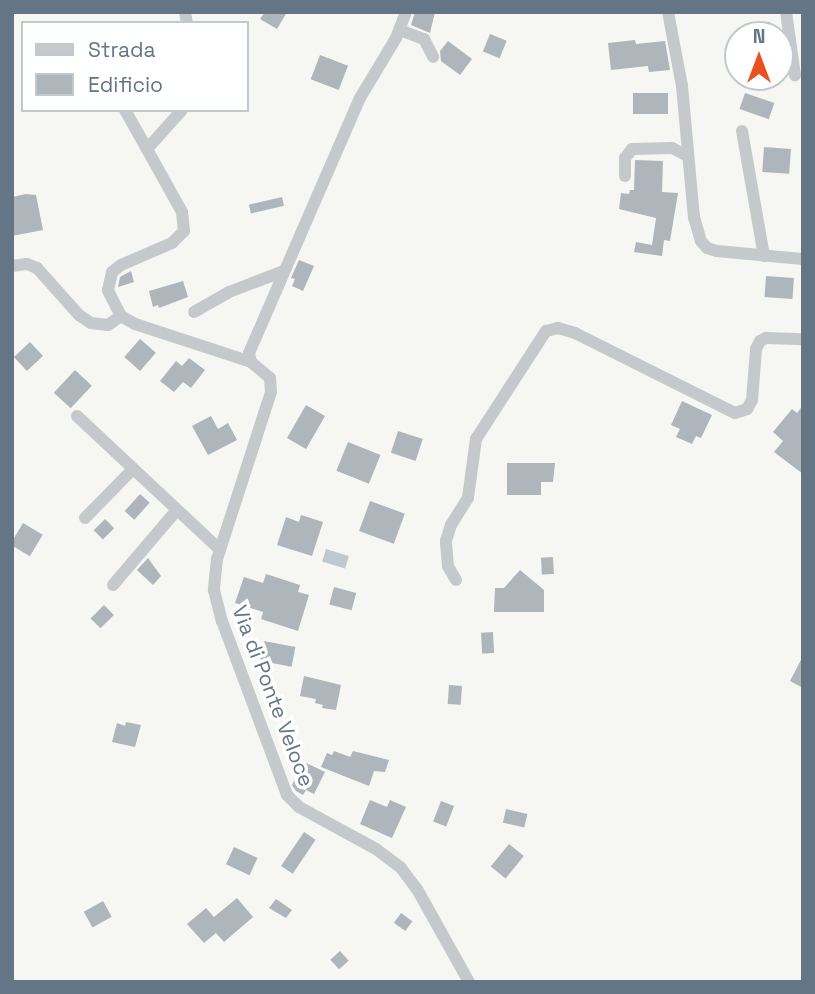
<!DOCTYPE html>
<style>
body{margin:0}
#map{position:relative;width:815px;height:994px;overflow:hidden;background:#f6f6f2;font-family:"Space Grotesk",sans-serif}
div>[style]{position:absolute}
.water>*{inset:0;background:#bec9ce;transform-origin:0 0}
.building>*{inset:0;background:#aeb5bb;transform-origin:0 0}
.street>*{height:12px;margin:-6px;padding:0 6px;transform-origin:6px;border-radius:6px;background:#c6c9cc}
span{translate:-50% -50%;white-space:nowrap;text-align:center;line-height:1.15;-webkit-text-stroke:7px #fff;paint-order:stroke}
.street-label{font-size:21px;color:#647585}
.frame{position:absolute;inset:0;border:14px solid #647585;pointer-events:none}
.legend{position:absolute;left:21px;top:21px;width:228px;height:91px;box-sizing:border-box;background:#fff;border:2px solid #c1c8ce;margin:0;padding:9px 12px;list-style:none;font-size:21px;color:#647585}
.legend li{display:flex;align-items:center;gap:14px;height:35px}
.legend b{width:35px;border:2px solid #c1c8ce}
.north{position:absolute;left:724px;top:21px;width:70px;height:70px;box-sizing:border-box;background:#fff;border:2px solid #c1c8ce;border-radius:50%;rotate:0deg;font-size:19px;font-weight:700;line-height:28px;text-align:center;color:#647585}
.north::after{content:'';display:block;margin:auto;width:24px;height:32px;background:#e9521f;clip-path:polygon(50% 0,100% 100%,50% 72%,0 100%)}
</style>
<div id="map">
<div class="water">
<div style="left:326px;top:549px;width:24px;height:13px;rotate:17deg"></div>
</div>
<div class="building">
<div style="clip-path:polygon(265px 12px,287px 12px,277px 29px,260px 19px)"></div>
<div style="clip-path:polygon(415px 12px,435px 12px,430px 33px,411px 25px)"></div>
<div style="clip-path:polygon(770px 22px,772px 35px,746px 35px,745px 24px)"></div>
<div style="left:490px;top:34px;width:18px;height:19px;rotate:22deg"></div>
<div style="clip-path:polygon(635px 40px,636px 44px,665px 41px,670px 70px,649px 72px,648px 66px,611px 70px,608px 43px)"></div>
<div style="clip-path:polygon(448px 41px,472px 59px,460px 75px,441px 61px,440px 51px)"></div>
<div style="left:320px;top:55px;width:30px;height:26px;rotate:21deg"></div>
<div style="left:633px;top:93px;width:35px;height:21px"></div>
<div style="left:745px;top:93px;width:31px;height:17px;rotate:19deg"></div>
<div style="left:764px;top:147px;width:27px;height:25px;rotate:4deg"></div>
<div style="clip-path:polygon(635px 160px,663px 161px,662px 192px,678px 193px,670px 241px,664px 240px,662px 256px,634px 252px,636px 242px,652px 245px,656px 218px,619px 209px,621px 193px,629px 194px,630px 190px,634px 190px)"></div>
<div style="clip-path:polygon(26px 194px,36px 195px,43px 230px,12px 236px,12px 197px)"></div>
<div style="left:282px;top:197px;width:9px;height:34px;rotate:77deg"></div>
<div style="clip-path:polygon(299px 260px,314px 266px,303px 291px,292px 286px,295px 279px,291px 278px)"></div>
<div style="clip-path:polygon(131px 271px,134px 282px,118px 287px,120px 277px)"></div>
<div style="left:766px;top:276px;width:28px;height:21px;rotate:4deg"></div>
<div style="clip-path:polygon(183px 281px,188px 297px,159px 308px,158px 305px,153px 307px,149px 291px)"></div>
<div style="left:140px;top:339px;width:21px;height:24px;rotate:41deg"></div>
<div style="left:30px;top:342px;width:19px;height:22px;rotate:47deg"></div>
<div style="clip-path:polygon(189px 358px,205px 370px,191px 388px,183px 382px,174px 392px,160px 381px,176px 361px,182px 366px)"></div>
<div style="left:75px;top:370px;width:23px;height:31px;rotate:43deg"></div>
<div style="clip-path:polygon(682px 401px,712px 415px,701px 438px,696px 436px,692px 444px,676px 437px,680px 429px,671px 425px)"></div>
<div style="left:306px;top:405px;width:22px;height:38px;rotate:30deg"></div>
<div style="clip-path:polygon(803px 405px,803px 474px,774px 452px,783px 441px,773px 432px,792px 409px,797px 413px)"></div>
<div style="clip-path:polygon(211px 416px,218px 429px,228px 423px,237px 440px,208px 455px,192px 426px)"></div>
<div style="left:398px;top:431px;width:26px;height:23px;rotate:18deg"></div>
<div style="left:348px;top:442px;width:35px;height:31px;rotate:22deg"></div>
<div style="clip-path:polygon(507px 463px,555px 463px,553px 482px,541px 482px,541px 495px,507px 495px)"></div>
<div style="left:140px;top:494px;width:13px;height:23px;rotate:42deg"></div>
<div style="left:370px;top:501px;width:37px;height:32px;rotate:20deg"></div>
<div style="clip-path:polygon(301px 515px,323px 522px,312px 556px,277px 545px,286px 517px,299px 522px)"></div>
<div style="left:105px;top:519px;width:13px;height:16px;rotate:45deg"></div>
<div style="left:23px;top:523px;width:23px;height:25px;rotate:31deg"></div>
<div style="left:553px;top:557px;width:17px;height:12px;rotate:87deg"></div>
<div style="clip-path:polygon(148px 558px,161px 576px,153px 585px,137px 570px)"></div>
<div style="clip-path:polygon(520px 570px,544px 590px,544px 612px,494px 612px,495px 588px,504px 588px)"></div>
<div style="clip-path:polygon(266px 574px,300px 585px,298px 592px,309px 595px,298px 631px,261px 619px,263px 612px,235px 603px,244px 577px,263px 583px)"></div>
<div style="left:334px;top:587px;width:23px;height:18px;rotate:15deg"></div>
<div style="left:104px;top:605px;width:14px;height:19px;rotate:45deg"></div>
<div style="left:493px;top:632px;width:21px;height:12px;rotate:87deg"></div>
<div style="left:264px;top:641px;width:32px;height:20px;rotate:11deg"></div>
<div style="clip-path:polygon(803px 656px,803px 688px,790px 681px)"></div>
<div style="clip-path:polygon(304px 676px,341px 685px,336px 710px,322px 708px,323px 705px,315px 703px,316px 699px,300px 696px)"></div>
<div style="left:449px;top:685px;width:13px;height:19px;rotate:4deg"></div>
<div style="clip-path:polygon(126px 722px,141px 725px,135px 747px,112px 742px,117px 723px,125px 726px)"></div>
<div style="clip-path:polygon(334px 751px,350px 757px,353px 751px,389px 760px,385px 772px,374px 771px,369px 786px,321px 767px,327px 753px,332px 755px)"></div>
<div style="clip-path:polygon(304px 762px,325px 772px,314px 794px,306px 790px,303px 795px,296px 791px,292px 785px)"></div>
<div style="clip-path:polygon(370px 800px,387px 807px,390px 800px,406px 807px,392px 838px,360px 824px)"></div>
<div style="left:441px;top:801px;width:14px;height:22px;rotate:21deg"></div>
<div style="left:506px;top:809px;width:22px;height:14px;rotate:13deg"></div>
<div style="left:304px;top:832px;width:14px;height:41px;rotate:34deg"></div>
<div style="left:509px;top:844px;width:19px;height:29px;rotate:39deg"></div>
<div style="left:234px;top:847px;width:26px;height:19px;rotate:25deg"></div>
<div style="clip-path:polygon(237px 898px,253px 917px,224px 942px,216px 933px,204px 943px,187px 924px,206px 908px,214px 917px)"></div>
<div style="clip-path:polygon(276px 899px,292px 910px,286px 918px,269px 908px)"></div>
<div style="left:103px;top:901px;width:18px;height:22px;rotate:61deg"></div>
<div style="left:401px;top:913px;width:14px;height:12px;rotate:36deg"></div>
<div style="left:340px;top:951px;width:13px;height:13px;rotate:48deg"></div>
</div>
<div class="street">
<div style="left:185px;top:12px;width:11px;rotate:80deg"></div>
<div style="left:668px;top:12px;width:75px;rotate:79.3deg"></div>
<div style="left:682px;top:86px;width:132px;rotate:84.8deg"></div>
<div style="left:694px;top:217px;width:25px;rotate:74deg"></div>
<div style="left:701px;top:241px;width:9px;rotate:49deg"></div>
<div style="left:707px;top:248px;width:10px;rotate:17deg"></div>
<div style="left:717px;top:251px;width:86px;rotate:5.3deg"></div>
<div style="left:786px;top:12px;width:64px;rotate:81.9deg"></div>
<div style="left:400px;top:30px;width:26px;rotate:21deg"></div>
<div style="left:424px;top:39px;width:20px;rotate:63deg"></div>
<div style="left:125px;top:110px;width:45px;rotate:60.6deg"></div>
<div style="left:742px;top:131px;width:127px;rotate:80deg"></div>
<div style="left:625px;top:176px;width:18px;rotate:-90deg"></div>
<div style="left:625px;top:158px;width:11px;rotate:-52deg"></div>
<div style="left:632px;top:149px;width:40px;rotate:-1.4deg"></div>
<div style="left:672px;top:148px;width:18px;rotate:27deg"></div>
<div style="left:12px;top:266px;width:15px;rotate:-8deg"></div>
<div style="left:27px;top:264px;width:11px;rotate:22deg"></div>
<div style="left:37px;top:268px;width:63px;rotate:48.2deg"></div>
<div style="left:79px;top:315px;width:14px;rotate:34deg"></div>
<div style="left:91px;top:323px;width:17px;rotate:7deg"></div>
<div style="left:108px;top:325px;width:16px;rotate:-35deg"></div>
<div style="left:121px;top:316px;width:16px;rotate:30deg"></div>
<div style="left:135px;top:324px;width:122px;rotate:18.1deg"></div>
<div style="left:251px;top:362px;width:9px;rotate:-103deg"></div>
<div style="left:249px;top:353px;width:278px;rotate:-66.5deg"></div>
<div style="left:360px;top:98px;width:70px;rotate:-59deg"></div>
<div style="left:396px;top:38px;width:28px;rotate:-69deg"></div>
<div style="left:194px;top:312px;width:40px;rotate:-29.7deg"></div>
<div style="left:229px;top:292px;width:59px;rotate:-20.9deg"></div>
<div style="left:121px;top:316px;width:29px;rotate:-117deg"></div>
<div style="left:108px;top:290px;width:18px;rotate:-77deg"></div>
<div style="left:112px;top:272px;width:11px;rotate:-38deg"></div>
<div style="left:121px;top:265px;width:56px;rotate:-23.3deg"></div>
<div style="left:172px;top:243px;width:17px;rotate:-45deg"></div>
<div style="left:184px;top:231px;width:19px;rotate:-96deg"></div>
<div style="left:182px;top:212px;width:72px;rotate:-119.1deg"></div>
<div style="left:147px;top:149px;width:52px;rotate:-48.1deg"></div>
<div style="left:251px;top:362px;width:25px;rotate:40deg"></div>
<div style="left:270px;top:378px;width:14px;rotate:86deg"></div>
<div style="left:271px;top:392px;width:176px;rotate:107.9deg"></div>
<div style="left:217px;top:559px;width:31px;rotate:96deg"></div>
<div style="left:214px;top:590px;width:32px;rotate:76deg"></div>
<div style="left:222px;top:621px;width:186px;rotate:69.5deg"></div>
<div style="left:287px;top:795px;width:17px;rotate:45deg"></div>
<div style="left:299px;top:807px;width:88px;rotate:28.6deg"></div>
<div style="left:376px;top:849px;width:31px;rotate:37deg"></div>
<div style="left:401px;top:868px;width:26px;rotate:53deg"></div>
<div style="left:417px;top:889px;width:107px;rotate:60.8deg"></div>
<div style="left:77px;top:416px;width:196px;rotate:43.1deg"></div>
<div style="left:85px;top:518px;width:67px;rotate:-45.6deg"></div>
<div style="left:456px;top:580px;width:16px;rotate:-120deg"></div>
<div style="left:448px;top:566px;width:25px;rotate:-95deg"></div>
<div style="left:446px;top:541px;width:17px;rotate:-73deg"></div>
<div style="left:451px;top:525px;width:32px;rotate:-58deg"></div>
<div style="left:468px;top:498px;width:60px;rotate:-82.3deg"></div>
<div style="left:476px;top:439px;width:129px;rotate:-57.1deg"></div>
<div style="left:546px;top:331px;width:12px;rotate:-14deg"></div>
<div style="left:558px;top:328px;width:18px;rotate:16deg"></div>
<div style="left:575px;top:333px;width:179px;rotate:26.6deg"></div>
<div style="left:735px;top:413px;width:13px;rotate:-18deg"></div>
<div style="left:747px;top:409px;width:10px;rotate:-61deg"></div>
<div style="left:752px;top:400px;width:51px;rotate:-85.5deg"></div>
<div style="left:756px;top:349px;width:9px;rotate:-63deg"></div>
<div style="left:760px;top:341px;width:7px;rotate:-27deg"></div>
<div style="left:766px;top:338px;width:37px;rotate:2deg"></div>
<div style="left:113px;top:585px;width:97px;rotate:-49.6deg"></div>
</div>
<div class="street-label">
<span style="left:273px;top:696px;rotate:69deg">Via di Ponte Veloce</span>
</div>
<div class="frame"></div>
<ul class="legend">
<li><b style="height:9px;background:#c6c9cc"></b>Strada</li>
<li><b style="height:19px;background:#aeb5bb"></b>Edificio</li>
</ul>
<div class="north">N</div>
</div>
